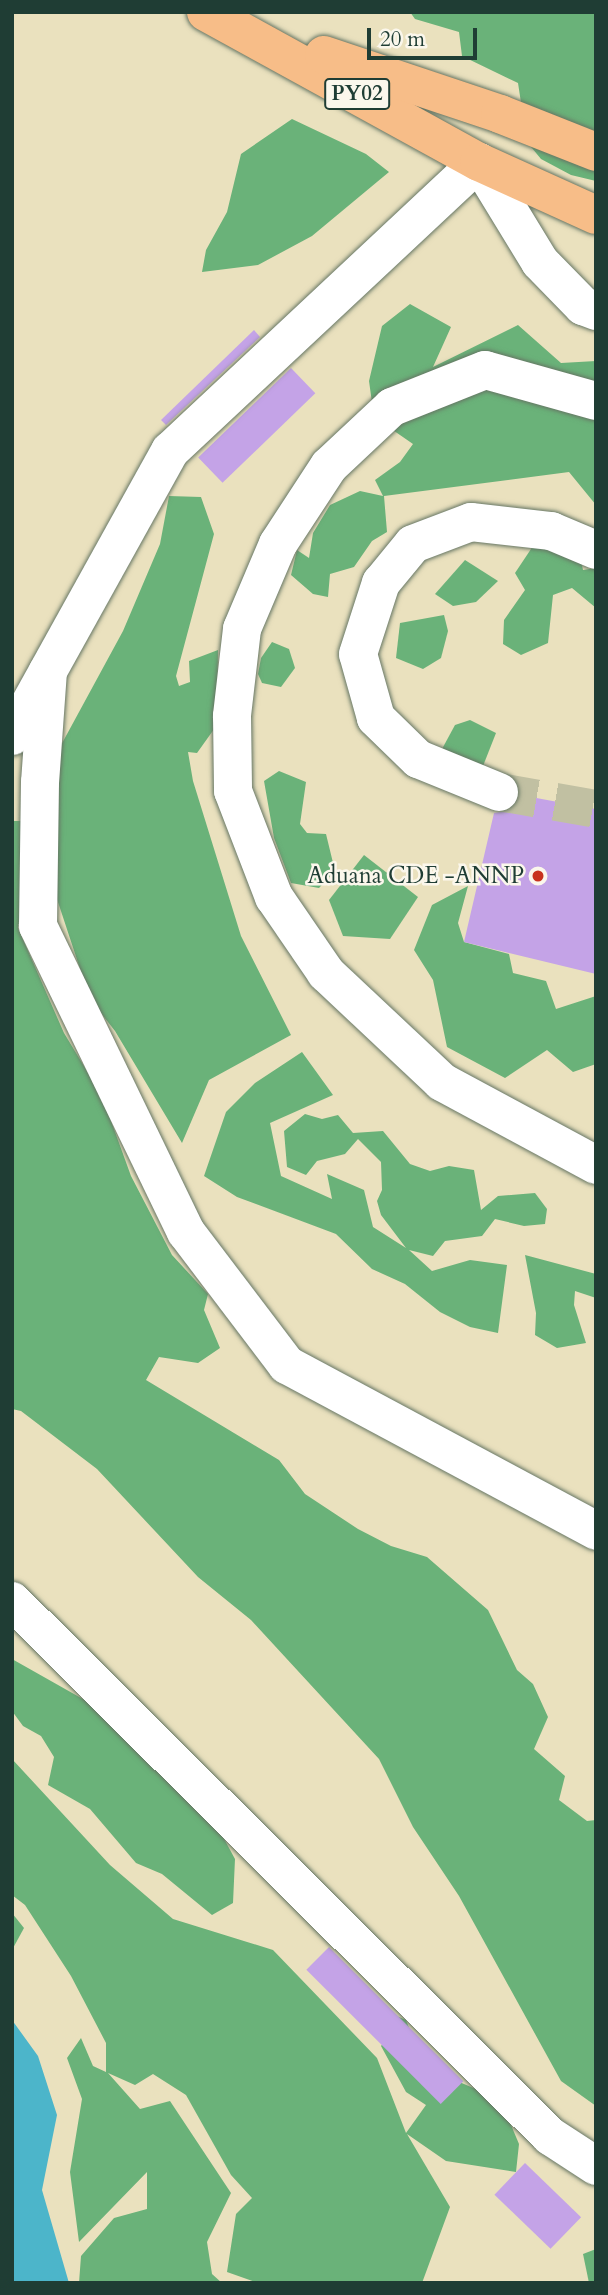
<!DOCTYPE html>
<style>
body{margin:0}
#map{position:relative;width:608px;height:2295px;overflow:hidden;background:#eae1be;font-family:Cardo,serif}
div>[style]{position:absolute}
.forest>*{inset:0;background:#6ab279}
.water>*{inset:0;background:#4cb5ca}
.building>*{inset:0;background:#c4a3e7;transform-origin:0 0}
.minor-tunnel>*{height:38px;margin-top:-19px;transform-origin:0;background:repeating-linear-gradient(90deg,#c1c0a2 0 38px,transparent 0 57px)}
.roads{filter:drop-shadow(0 0 2px #667664) drop-shadow(0 0 2px #667664)}
.minor>*{height:38px;margin:-19px;padding:0 19px;transform-origin:19px;border-radius:19px;background:#fff}
.highway>*{height:38px;margin:-19px;padding:0 19px;transform-origin:19px;border-radius:19px;background:#f7bd88}
.dots>*{width:19px;height:19px;translate:-50% -50%;box-sizing:border-box;border:4px solid #fbf7ec;border-radius:50%}
span{translate:-50% -50%;white-space:nowrap;text-align:center;line-height:1.15;-webkit-text-stroke:5px #fbf7ec;paint-order:stroke}
.shield-label span{padding:2px 5px;background:#fbf7ec;border:2px solid;border-radius:5px;-webkit-text-stroke-width:0}
.shield-label{font-size:21px;color:#1f3d34;font-weight:700}
.poi-label{font-size:23px;color:#1f3d34}
.right{translate:-100% -50%;text-align:right}
.frame{position:absolute;inset:0;border:14px solid #1f3d34;pointer-events:none}
.scale{position:absolute;left:367px;top:28px;width:110px;height:32px;box-sizing:border-box;border:4px solid #1f3d34;border-top:0;padding-left:9px;font-size:21px;line-height:24px;white-space:nowrap;color:#1f3d34;-webkit-text-stroke:5px #fbf7ec;paint-order:stroke}
</style>
<div id="map">
<div class="forest">
<div style="clip-path:polygon(410px 12px,596px 12px,596px 181px,571px 175px,541px 159px,527px 142px,518px 83px,462px 56px,459px 32px,415px 19px)"></div>
<div style="clip-path:polygon(292px 119px,366px 154px,389px 172px,312px 236px,258px 265px,202px 272px,206px 250px,227px 212px,241px 154px)"></div>
<div style="clip-path:polygon(410px 304px,451px 327px,433px 367px,518px 325px,561px 363px,596px 361px,596px 505px,569px 472px,384px 496px,387px 532px,372px 541px,354px 567px,330px 574px,328px 597px,313px 594px,291px 575px,297px 550px,309px 558px,313px 533px,330px 505px,360px 491px,383px 496px,375px 480px,400px 462px,413px 444px,374px 417px,369px 381px,382px 326px)"></div>
<div style="clip-path:polygon(169px 496px,201px 497px,214px 534px,176px 676px,179px 686px,190px 682px,189px 661px,218px 650px,217px 725px,197px 753px,188px 752px,193px 781px,241px 936px,291px 1035px,209px 1080px,182px 1143px,115px 1031px,90px 999px,56px 896px,60px 747px,123px 631px,160px 544px)"></div>
<div style="clip-path:polygon(577px 542px,583px 570px,596px 568px,596px 608px,572px 588px,553px 595px,548px 643px,521px 655px,503px 644px,504px 620px,525px 590px,515px 573px,533px 546px)"></div>
<div style="clip-path:polygon(465px 560px,498px 581px,476px 602px,453px 606px,435px 594px)"></div>
<div style="clip-path:polygon(444px 615px,448px 631px,441px 658px,423px 669px,396px 658px,400px 623px)"></div>
<div style="clip-path:polygon(272px 642px,289px 649px,295px 668px,281px 687px,262px 683px,258px 674px,261px 658px)"></div>
<div style="clip-path:polygon(470px 720px,496px 733px,483px 766px,442px 749px,455px 725px)"></div>
<div style="clip-path:polygon(279px 771px,306px 782px,300px 824px,307px 833px,326px 834px,335px 871px,319px 888px,291px 883px,274px 838px,264px 781px)"></div>
<div style="clip-path:polygon(12px 821px,29px 821px,28px 879px,18px 928px,64px 1033px,102px 1096px,131px 1176px,172px 1255px,208px 1294px,204px 1310px,220px 1348px,198px 1363px,159px 1357px,146px 1380px,279px 1460px,305px 1494px,358px 1529px,391px 1546px,427px 1557px,488px 1610px,517px 1670px,533px 1684px,548px 1717px,534px 1749px,565px 1776px,559px 1800px,587px 1821px,596px 1820px,596px 2106px,561px 2081px,459px 1896px,413px 1827px,379px 1759px,251px 1620px,198px 1577px,97px 1469px,21px 1411px,12px 1409px)"></div>
<div style="clip-path:polygon(364px 855px,418px 897px,390px 939px,343px 936px,329px 900px)"></div>
<div style="clip-path:polygon(468px 886px,458px 923px,464px 942px,509px 954px,513px 973px,546px 981px,556px 1009px,596px 996px,596px 1064px,573px 1072px,547px 1050px,505px 1078px,447px 1047px,433px 980px,414px 950px,432px 905px)"></div>
<div style="clip-path:polygon(302px 1052px,333px 1095px,270px 1123px,281px 1176px,332px 1199px,327px 1174px,364px 1190px,373px 1227px,406px 1248px,381px 1215px,377px 1201px,382px 1190px,381px 1162px,358px 1139px,345px 1154px,317px 1161px,306px 1175px,287px 1167px,284px 1131px,305px 1114px,322px 1119px,338px 1115px,353px 1133px,383px 1131px,410px 1164px,430px 1171px,449px 1166px,474px 1170px,481px 1210px,498px 1196px,535px 1193px,547px 1209px,545px 1224px,524px 1226px,495px 1219px,482px 1236px,445px 1241px,433px 1256px,409px 1250px,432px 1271px,470px 1260px,507px 1265px,498px 1333px,470px 1327px,440px 1312px,405px 1284px,372px 1269px,336px 1234px,237px 1197px,204px 1176px,226px 1112px,255px 1083px)"></div>
<div style="clip-path:polygon(525px 1255px,596px 1274px,596px 1298px,575px 1291px,574px 1305px,586px 1343px,557px 1348px,535px 1335px,536px 1313px)"></div>
<div style="clip-path:polygon(12px 1659px,97px 1707px,222px 1835px,235px 1859px,233px 1903px,212px 1915px,162px 1874px,136px 1863px,90px 1809px,48px 1785px,54px 1757px,41px 1736px,23px 1726px,12px 1711px)"></div>
<div style="clip-path:polygon(12px 1759px,110px 1865px,173px 1919px,273px 1950px,377px 2058px,406px 2133px,426px 2105px,406px 2092px,381px 2046px,394px 2028px,380px 2009px,406px 2020px,415px 2043px,443px 2075px,485px 2093px,506px 2113px,519px 2144px,516px 2172px,446px 2161px,407px 2134px,450px 2207px,422px 2283px,258px 2283px,227px 2272px,236px 2214px,252px 2198px,231px 2175px,186px 2095px,153px 2074px,135px 2085px,108px 2073px,140px 2109px,170px 2101px,231px 2193px,207px 2242px,212px 2274px,222px 2283px,79px 2283px,81px 2256px,114px 2218px,147px 2209px,147px 2172px,79px 2242px,70px 2172px,82px 2099px,67px 2058px,81px 2038px,93px 2066px,106px 2072px,106px 2043px,71px 1976px,25px 1905px,12px 1895px)"></div>
<div style="clip-path:polygon(12px 1913px,24px 1928px,12px 1950px)"></div>
<div style="clip-path:polygon(596px 2249px,596px 2283px,589px 2283px,583px 2254px)"></div>
</div>
<div class="water">
<div style="clip-path:polygon(12px 2020px,38px 2056px,57px 2115px,42px 2190px,69px 2283px,12px 2283px)"></div>
</div>
<div class="building">
<div style="clip-path:polygon(254px 330px,260px 337px,166px 425px,161px 420px)"></div>
<div style="left:291px;top:368px;width:35px;height:129px;rotate:46deg"></div>
<div style="clip-path:polygon(520px 795px,596px 809px,596px 974px,464px 942px,494px 813px,512px 810px)"></div>
<div style="left:329px;top:1947px;width:190px;height:32px;rotate:45deg"></div>
<div style="left:525px;top:2163px;width:78px;height:44px;rotate:44deg"></div>
</div>
<div class="minor-tunnel">
<div style="left:499px;top:792px;width:98px;rotate:9.9deg"></div>
</div>
<div class="roads">
<div class="minor">
<div style="left:596px;top:401px;width:115px;rotate:-164.4deg"></div>
<div style="left:485px;top:370px;width:100px;rotate:158.3deg"></div>
<div style="left:392px;top:407px;width:86px;rotate:136.9deg"></div>
<div style="left:329px;top:466px;width:93px;rotate:123.2deg"></div>
<div style="left:278px;top:544px;width:92px;rotate:113deg"></div>
<div style="left:242px;top:629px;width:88px;rotate:96.6deg"></div>
<div style="left:232px;top:716px;width:75px;rotate:89.2deg"></div>
<div style="left:233px;top:791px;width:114px;rotate:68.9deg"></div>
<div style="left:274px;top:897px;width:92px;rotate:55.6deg"></div>
<div style="left:326px;top:973px;width:159px;rotate:43.2deg"></div>
<div style="left:442px;top:1082px;width:175px;rotate:28.3deg"></div>
<div style="left:48px;top:671px;width:111px;rotate:94.1deg"></div>
<div style="left:40px;top:782px;width:144px;rotate:90.8deg"></div>
<div style="left:38px;top:926px;width:340px;rotate:64.2deg"></div>
<div style="left:186px;top:1232px;width:167px;rotate:52.8deg"></div>
<div style="left:287px;top:1365px;width:351px;rotate:28.2deg"></div>
<div style="left:12px;top:736px;width:326px;rotate:-61deg"></div>
<div style="left:170px;top:451px;width:423px;rotate:-43.1deg"></div>
<div style="left:479px;top:162px;width:117px;rotate:58.6deg"></div>
<div style="left:540px;top:262px;width:62px;rotate:45.7deg"></div>
<div style="left:583px;top:306px;width:14px;rotate:21deg"></div>
<div style="left:499px;top:792px;width:87px;rotate:-157.8deg"></div>
<div style="left:418px;top:759px;width:59px;rotate:-135.7deg"></div>
<div style="left:376px;top:718px;width:66px;rotate:-105.7deg"></div>
<div style="left:358px;top:654px;width:75px;rotate:-72.1deg"></div>
<div style="left:381px;top:583px;width:50px;rotate:-50.6deg"></div>
<div style="left:413px;top:544px;width:62px;rotate:-20.8deg"></div>
<div style="left:471px;top:522px;width:81px;rotate:6.4deg"></div>
<div style="left:551px;top:531px;width:49px;rotate:22.9deg"></div>
<div style="left:12px;top:1601px;width:759px;rotate:44.84deg"></div>
<div style="left:550px;top:2136px;width:55px;rotate:33.1deg"></div>
</div>
<div class="highway">
<div style="left:206px;top:12px;width:311px;rotate:28.8deg"></div>
<div style="left:479px;top:162px;width:128px;rotate:24.4deg"></div>
<div style="left:324px;top:55px;width:186px;rotate:18.5deg"></div>
<div style="left:500px;top:114px;width:103px;rotate:21.6deg"></div>
</div>
</div>
<div class="dots">
<div style="left:538px;top:876px;background:#c8321e"></div>
</div>
<div class="shield-label">
<span style="left:357px;top:94px">PY02</span>
</div>
<div class="poi-label">
<span class="right" style="left:524px;top:876px">Aduana CDE -ANNP</span>
</div>
<div class="frame"></div>
<div class="scale">20 m</div>
</div>
